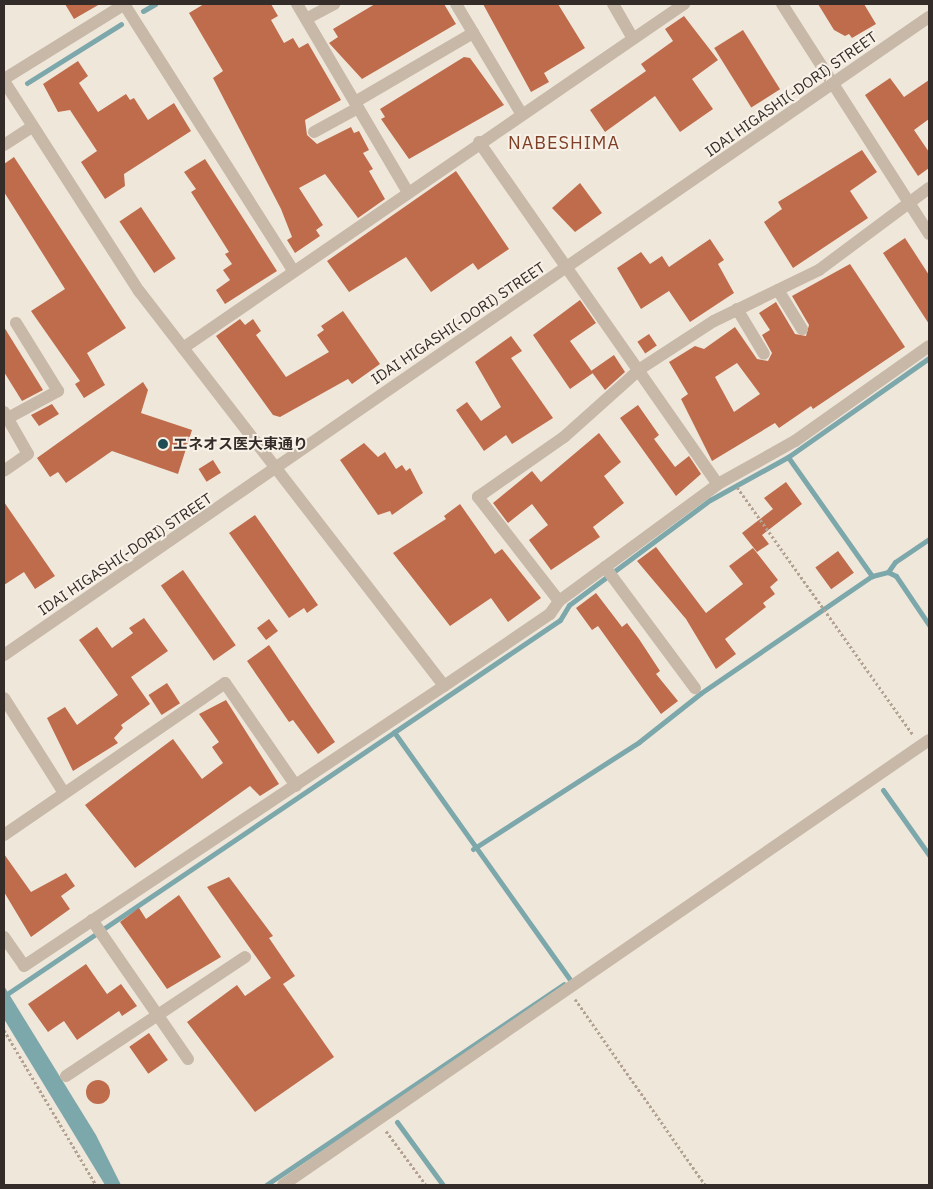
<!DOCTYPE html>
<meta charset="utf-8">
<style>
body{margin:0}
#map{position:relative;width:933px;height:1189px;overflow:hidden;background:#f0e7db;font-family:"IBM Plex Sans","Noto Sans JP",sans-serif}
div>[style]{position:absolute}
.water>*{inset:0;background:#7ca7ab}
.stream>*{height:5px;margin:-2.5px;padding:0 2.5px;transform-origin:2.5px;border-radius:2.5px;background:#7ca7ab}
.building>*{inset:0;background:#be6c4b;transform-origin:0 0}
.round{border-radius:50%}
.path>*{height:3px;margin-top:-1.5px;transform-origin:0;background:repeating-linear-gradient(90deg,#b3a292 0 2.5px,transparent 0 5px)}
.minor>*{height:12px;margin:-6px;padding:0 6px;transform-origin:6px;border-radius:6px;background:#c7b8a8}
.dots>*{width:14px;height:14px;translate:-50% -50%;box-sizing:border-box;border:2px solid #f8f1e7;border-radius:50%}
span{translate:-50% -50%;white-space:nowrap;text-align:center;line-height:1.15;-webkit-text-stroke:4px #f8f1e7;paint-order:stroke}
.street-label{font-size:15px;color:#342c28}
.poi-label{font-size:15px;color:#342c28;font-weight:700}
.left{translate:0 -50%;text-align:left}
.quarter-label{font-size:18px;color:#7e3f26;letter-spacing:1px}
.frame{position:absolute;inset:0;border:5px solid #342c28;pointer-events:none}
</style>
<div id="map">
<div class="water">
<div style="clip-path:polygon(4px 986px,96px 1135px,121px 1185px,105px 1185px,4px 1019px)"></div>
</div>
<div class="stream">
<div style="left:143px;top:11px;width:14px;rotate:-30deg"></div>
<div style="left:27px;top:83px;width:111px;rotate:-32.1deg"></div>
<div style="left:788px;top:457px;width:146px;rotate:54.8deg"></div>
<div style="left:872px;top:576px;width:16px;rotate:-14deg"></div>
<div style="left:888px;top:572px;width:9px;rotate:27deg"></div>
<div style="left:896px;top:576px;width:59px;rotate:56deg"></div>
<div style="left:888px;top:572px;width:12px;rotate:-55deg"></div>
<div style="left:895px;top:562px;width:41px;rotate:-34.1deg"></div>
<div style="left:394px;top:732px;width:304px;rotate:54.6deg"></div>
<div style="left:883px;top:790px;width:80px;rotate:54.7deg"></div>
<div style="left:473px;top:849px;width:197px;rotate:-32.8deg"></div>
<div style="left:639px;top:742px;width:79px;rotate:-38.3deg"></div>
<div style="left:701px;top:693px;width:207px;rotate:-34.4deg"></div>
<div style="left:4px;top:996px;width:671px;rotate:-34.07deg"></div>
<div style="left:560px;top:620px;width:17px;rotate:-59deg"></div>
<div style="left:569px;top:605px;width:176px;rotate:-36.7deg"></div>
<div style="left:710px;top:500px;width:89px;rotate:-28.9deg"></div>
<div style="left:788px;top:457px;width:172px;rotate:-35.1deg"></div>
<div style="left:397px;top:1122px;width:78px;rotate:53.9deg"></div>
<div style="left:266px;top:1185px;width:359px;rotate:-34deg"></div>
</div>
<div class="building">
<div style="clip-path:polygon(65px 4px,100px 4px,74px 19px)"></div>
<div style="clip-path:polygon(204px 4px,271px 4px,278px 16px,271px 20px,284px 43px,293px 38px,299px 48px,308px 43px,341px 100px,305px 120px,307px 135px,317px 144px,351px 127px,354px 133px,359px 131px,369px 150px,363px 153px,373px 169px,369px 171px,385px 199px,358px 218px,325px 174px,299px 188px,323px 225px,316px 230px,320px 236px,295px 253px,287px 240px,292px 237px,281px 209px,213px 78px,223px 71px,189px 13px)"></div>
<div style="clip-path:polygon(375px 4px,444px 4px,456px 24px,362px 79px,329px 43px,338px 37px,333px 29px)"></div>
<div style="clip-path:polygon(483px 4px,558px 4px,585px 48px,544px 73px,549px 82px,531px 92px)"></div>
<div style="clip-path:polygon(818px 4px,864px 4px,876px 24px,852px 38px,849px 34px,845px 36px,834px 30px)"></div>
<div style="clip-path:polygon(684px 16px,718px 60px,692px 79px,713px 109px,680px 132px,655px 96px,605px 132px,590px 110px,646px 71px,641px 64px,673px 41px,665px 29px)"></div>
<div style="left:743px;top:30px;width:70px;height:34px;rotate:58deg"></div>
<div style="clip-path:polygon(464px 57px,470px 58px,504px 105px,409px 159px,381px 119px,385px 117px,380px 109px)"></div>
<div style="clip-path:polygon(78px 61px,88px 76px,79px 83px,98px 112px,126px 94px,130px 100px,134px 98px,148px 120px,174px 103px,191px 131px,124px 174px,125px 186px,105px 199px,81px 162px,97px 151px,70px 110px,58px 112px,43px 84px)"></div>
<div style="clip-path:polygon(890px 78px,904px 97px,929px 80px,929px 119px,914px 130px,929px 152px,929px 168px,918px 176px,865px 95px)"></div>
<div style="clip-path:polygon(862px 150px,877px 172px,850px 191px,868px 218px,793px 268px,764px 222px,782px 209px,778px 202px)"></div>
<div style="clip-path:polygon(14px 157px,126px 328px,87px 353px,105px 385px,84px 398px,75px 384px,80px 381px,31px 311px,65px 289px,4px 192px,4px 164px)"></div>
<div style="clip-path:polygon(205px 159px,277px 271px,225px 304px,216px 290px,230px 280px,223px 270px,232px 264px,225px 254px,229px 252px,191px 192px,196px 189px,184px 172px)"></div>
<div style="clip-path:polygon(456px 171px,509px 249px,478px 270px,473px 263px,431px 292px,406px 257px,349px 292px,327px 261px)"></div>
<div style="clip-path:polygon(580px 183px,602px 213px,575px 232px,552px 208px)"></div>
<div style="left:141px;top:207px;width:62px;height:26px;rotate:56deg"></div>
<div style="clip-path:polygon(905px 238px,929px 275px,929px 324px,883px 253px)"></div>
<div style="clip-path:polygon(710px 239px,724px 260px,718px 264px,734px 293px,690px 322px,669px 291px,641px 309px,617px 268px,641px 252px,650px 264px,662px 256px,669px 267px)"></div>
<div style="clip-path:polygon(evenodd,850px 264px,905px 347px,813px 409px,811px 406px,779px 428px,775px 423px,712px 461px,681px 399px,688px 394px,669px 362px,695px 346px,704px 349px,735px 327px,757px 359px,768px 361px,772px 353px,762px 335px,770px 330px,759px 313px,776px 302px,795px 334px,806px 336px,809px 325px,792px 296px,850px 264px,737px 363px,760px 394px,734px 412px,715px 377px,737px 363px)"></div>
<div style="clip-path:polygon(580px 300px,596px 323px,570px 341px,593px 373px,570px 389px,533px 335px)"></div>
<div style="clip-path:polygon(343px 311px,380px 364px,352px 384px,348px 379px,280px 417px,273px 415px,216px 336px,240px 319px,245px 325px,253px 319px,261px 331px,256px 335px,286px 377px,329px 352px,317px 335px,324px 330px,321px 326px)"></div>
<div style="clip-path:polygon(4px 327px,43px 390px,22px 401px,4px 372px)"></div>
<div style="left:649px;top:334px;width:14px;height:14px;rotate:56deg"></div>
<div style="clip-path:polygon(511px 336px,522px 351px,511px 358px,553px 418px,512px 444px,506px 435px,484px 451px,456px 410px,467px 402px,481px 421px,501px 407px,475px 362px)"></div>
<div style="clip-path:polygon(614px 355px,625px 372px,605px 390px,591px 371px)"></div>
<div style="clip-path:polygon(143px 382px,148px 390px,141px 413px,192px 430px,178px 474px,112px 451px,66px 483px,58px 472px,50px 477px,37px 458px)"></div>
<div style="clip-path:polygon(52px 404px,59px 414px,39px 426px,31px 415px)"></div>
<div style="clip-path:polygon(638px 405px,659px 435px,654px 439px,675px 467px,689px 456px,701px 474px,676px 496px,620px 418px)"></div>
<div style="clip-path:polygon(599px 433px,621px 462px,604px 476px,624px 503px,593px 527px,600px 537px,551px 570px,529px 540px,548px 525px,532px 504px,508px 523px,493px 503px,532px 471px,541px 482px)"></div>
<div style="clip-path:polygon(364px 443px,378px 457px,385px 452px,396px 469px,402px 465px,406px 471px,410px 468px,423px 493px,392px 515px,390px 511px,378px 515px,340px 460px)"></div>
<div style="left:213px;top:460px;width:15px;height:17px;rotate:58deg"></div>
<div style="clip-path:polygon(786px 482px,802px 504px,762px 535px,769px 544px,757px 552px,742px 533px,773px 509px,764px 498px)"></div>
<div style="clip-path:polygon(4px 502px,55px 576px,35px 589px,24px 572px,4px 585px)"></div>
<div style="clip-path:polygon(460px 504px,495px 554px,502px 549px,541px 598px,508px 622px,491px 598px,450px 626px,393px 553px,446px 519px,444px 516px)"></div>
<div style="clip-path:polygon(255px 515px,318px 605px,307px 613px,304px 608px,289px 618px,229px 533px)"></div>
<div style="clip-path:polygon(656px 547px,706px 613px,743px 584px,729px 566px,753px 548px,778px 580px,770px 587px,775px 594px,763px 603px,766px 607px,725px 639px,736px 654px,716px 669px,686px 619px,637px 561px)"></div>
<div style="left:838px;top:551px;width:27px;height:28px;rotate:54deg"></div>
<div style="left:183px;top:570px;width:92px;height:27px;rotate:55deg"></div>
<div style="clip-path:polygon(596px 593px,622px 627px,627px 623px,639px 639px,660px 671px,656px 674px,678px 701px,661px 714px,598px 626px,592px 630px,576px 608px)"></div>
<div style="clip-path:polygon(144px 618px,168px 651px,131px 677px,150px 704px,121px 725px,123px 728px,114px 738px,118px 743px,73px 771px,47px 718px,65px 707px,77px 725px,118px 695px,79px 640px,97px 627px,112px 648px,133px 633px,129px 628px)"></div>
<div style="left:269px;top:619px;width:15px;height:15px;rotate:53deg"></div>
<div style="clip-path:polygon(269px 645px,335px 742px,318px 754px,293px 720px,289px 722px,247px 661px)"></div>
<div style="left:167px;top:683px;width:24px;height:22px;rotate:57deg"></div>
<div style="clip-path:polygon(226px 700px,279px 784px,260px 796px,250px 786px,135px 868px,85px 805px,173px 739px,202px 779px,223px 763px,212px 747px,219px 742px,199px 714px)"></div>
<div style="clip-path:polygon(4px 854px,31px 892px,66px 873px,75px 886px,61px 896px,70px 909px,31px 937px,4px 892px)"></div>
<div style="clip-path:polygon(229px 877px,273px 936px,269px 938px,295px 976px,283px 984px,334px 1057px,255px 1112px,187px 1022px,237px 985px,245px 996px,271px 978px,207px 887px)"></div>
<div style="clip-path:polygon(179px 895px,221px 957px,167px 989px,120px 922px,139px 908px,146px 919px)"></div>
<div style="clip-path:polygon(86px 964px,107px 994px,121px 984px,137px 1006px,122px 1016px,119px 1011px,77px 1040px,64px 1021px,48px 1032px,28px 1004px)"></div>
<div style="left:149px;top:1033px;width:33px;height:24px;rotate:55deg"></div>
<div class="round" style="left:86px;top:1080px;width:24px;height:24px"></div>
</div>
<div class="path">
<div style="left:737px;top:487px;width:304px;rotate:54.6deg"></div>
<div style="left:575px;top:999px;width:227px;rotate:55deg"></div>
<div style="left:4px;top:1030px;width:180px;rotate:59.3deg"></div>
<div style="left:386px;top:1131px;width:67px;rotate:53.5deg"></div>
</div>
<div class="minor">
<div style="left:124px;top:4px;width:315px;rotate:57.6deg"></div>
<div style="left:297px;top:4px;width:217px;rotate:59.5deg"></div>
<div style="left:456px;top:4px;width:127px;rotate:59.2deg"></div>
<div style="left:613px;top:4px;width:39px;rotate:60deg"></div>
<div style="left:782px;top:4px;width:273px;rotate:57.4deg"></div>
<div style="left:306px;top:19px;width:32px;rotate:-28deg"></div>
<div style="left:4px;top:79px;width:142px;rotate:-31.8deg"></div>
<div style="left:4px;top:81px;width:250px;rotate:57.3deg"></div>
<div style="left:139px;top:291px;width:499px;rotate:52.3deg"></div>
<div style="left:444px;top:686px;width:128px;rotate:-34.2deg"></div>
<div style="left:550px;top:614px;width:16px;rotate:-55deg"></div>
<div style="left:559px;top:601px;width:197px;rotate:-36.3deg"></div>
<div style="left:718px;top:484px;width:88px;rotate:-29.2deg"></div>
<div style="left:795px;top:441px;width:164px;rotate:-35.3deg"></div>
<div style="left:355px;top:102px;width:137px;rotate:-30.3deg"></div>
<div style="left:314px;top:132px;width:50px;rotate:-28.6deg"></div>
<div style="left:479px;top:142px;width:417px;rotate:55.1deg"></div>
<div style="left:4px;top:145px;width:31px;rotate:-33deg"></div>
<div style="left:778px;top:290px;width:46px;rotate:58.4deg"></div>
<div style="left:737px;top:309px;width:52px;rotate:59deg"></div>
<div style="left:183px;top:348px;width:608px;rotate:-34.47deg"></div>
<div style="left:4px;top:412px;width:48px;rotate:60.3deg"></div>
<div style="left:28px;top:454px;width:29px;rotate:145deg"></div>
<div style="left:8px;top:418px;width:57px;rotate:-28.4deg"></div>
<div style="left:58px;top:391px;width:80px;rotate:-121.7deg"></div>
<div style="left:605px;top:567px;width:151px;rotate:53.4deg"></div>
<div style="left:559px;top:601px;width:132px;rotate:-127.9deg"></div>
<div style="left:478px;top:497px;width:105px;rotate:-34.9deg"></div>
<div style="left:564px;top:437px;width:102px;rotate:-41.8deg"></div>
<div style="left:640px;top:369px;width:88px;rotate:-33deg"></div>
<div style="left:714px;top:321px;width:117px;rotate:-25.9deg"></div>
<div style="left:819px;top:270px;width:137px;rotate:-36.7deg"></div>
<div style="left:4px;top:655px;width:1124px;rotate:-34.6deg"></div>
<div style="left:4px;top:698px;width:112px;rotate:57.7deg"></div>
<div style="left:4px;top:835px;width:268px;rotate:-34.5deg"></div>
<div style="left:225px;top:683px;width:125px;rotate:55.4deg"></div>
<div style="left:92px;top:920px;width:169px;rotate:55.4deg"></div>
<div style="left:4px;top:937px;width:35px;rotate:55deg"></div>
<div style="left:24px;top:966px;width:505px;rotate:-33.69deg"></div>
<div style="left:66px;top:1076px;width:215px;rotate:-33.6deg"></div>
<div style="left:283px;top:1185px;width:784px;rotate:-34.56deg"></div>
</div>
<div class="dots">
<div style="left:163px;top:444px;background:#204d53"></div>
</div>
<div class="street-label">
<span style="left:791px;top:94px;rotate:-35deg">IDAI HIGASHI(-DORI) STREET</span>
<span style="left:458px;top:323px;rotate:-34deg">IDAI HIGASHI(-DORI) STREET</span>
<span style="left:125px;top:554px;rotate:-34deg">IDAI HIGASHI(-DORI) STREET</span>
</div>
<div class="poi-label">
<span class="left" style="left:173px;top:444px">エネオス医大東通り</span>
</div>
<div class="quarter-label">
<span style="left:564px;top:143px">NABESHIMA</span>
</div>
<div class="frame"></div>
</div>
